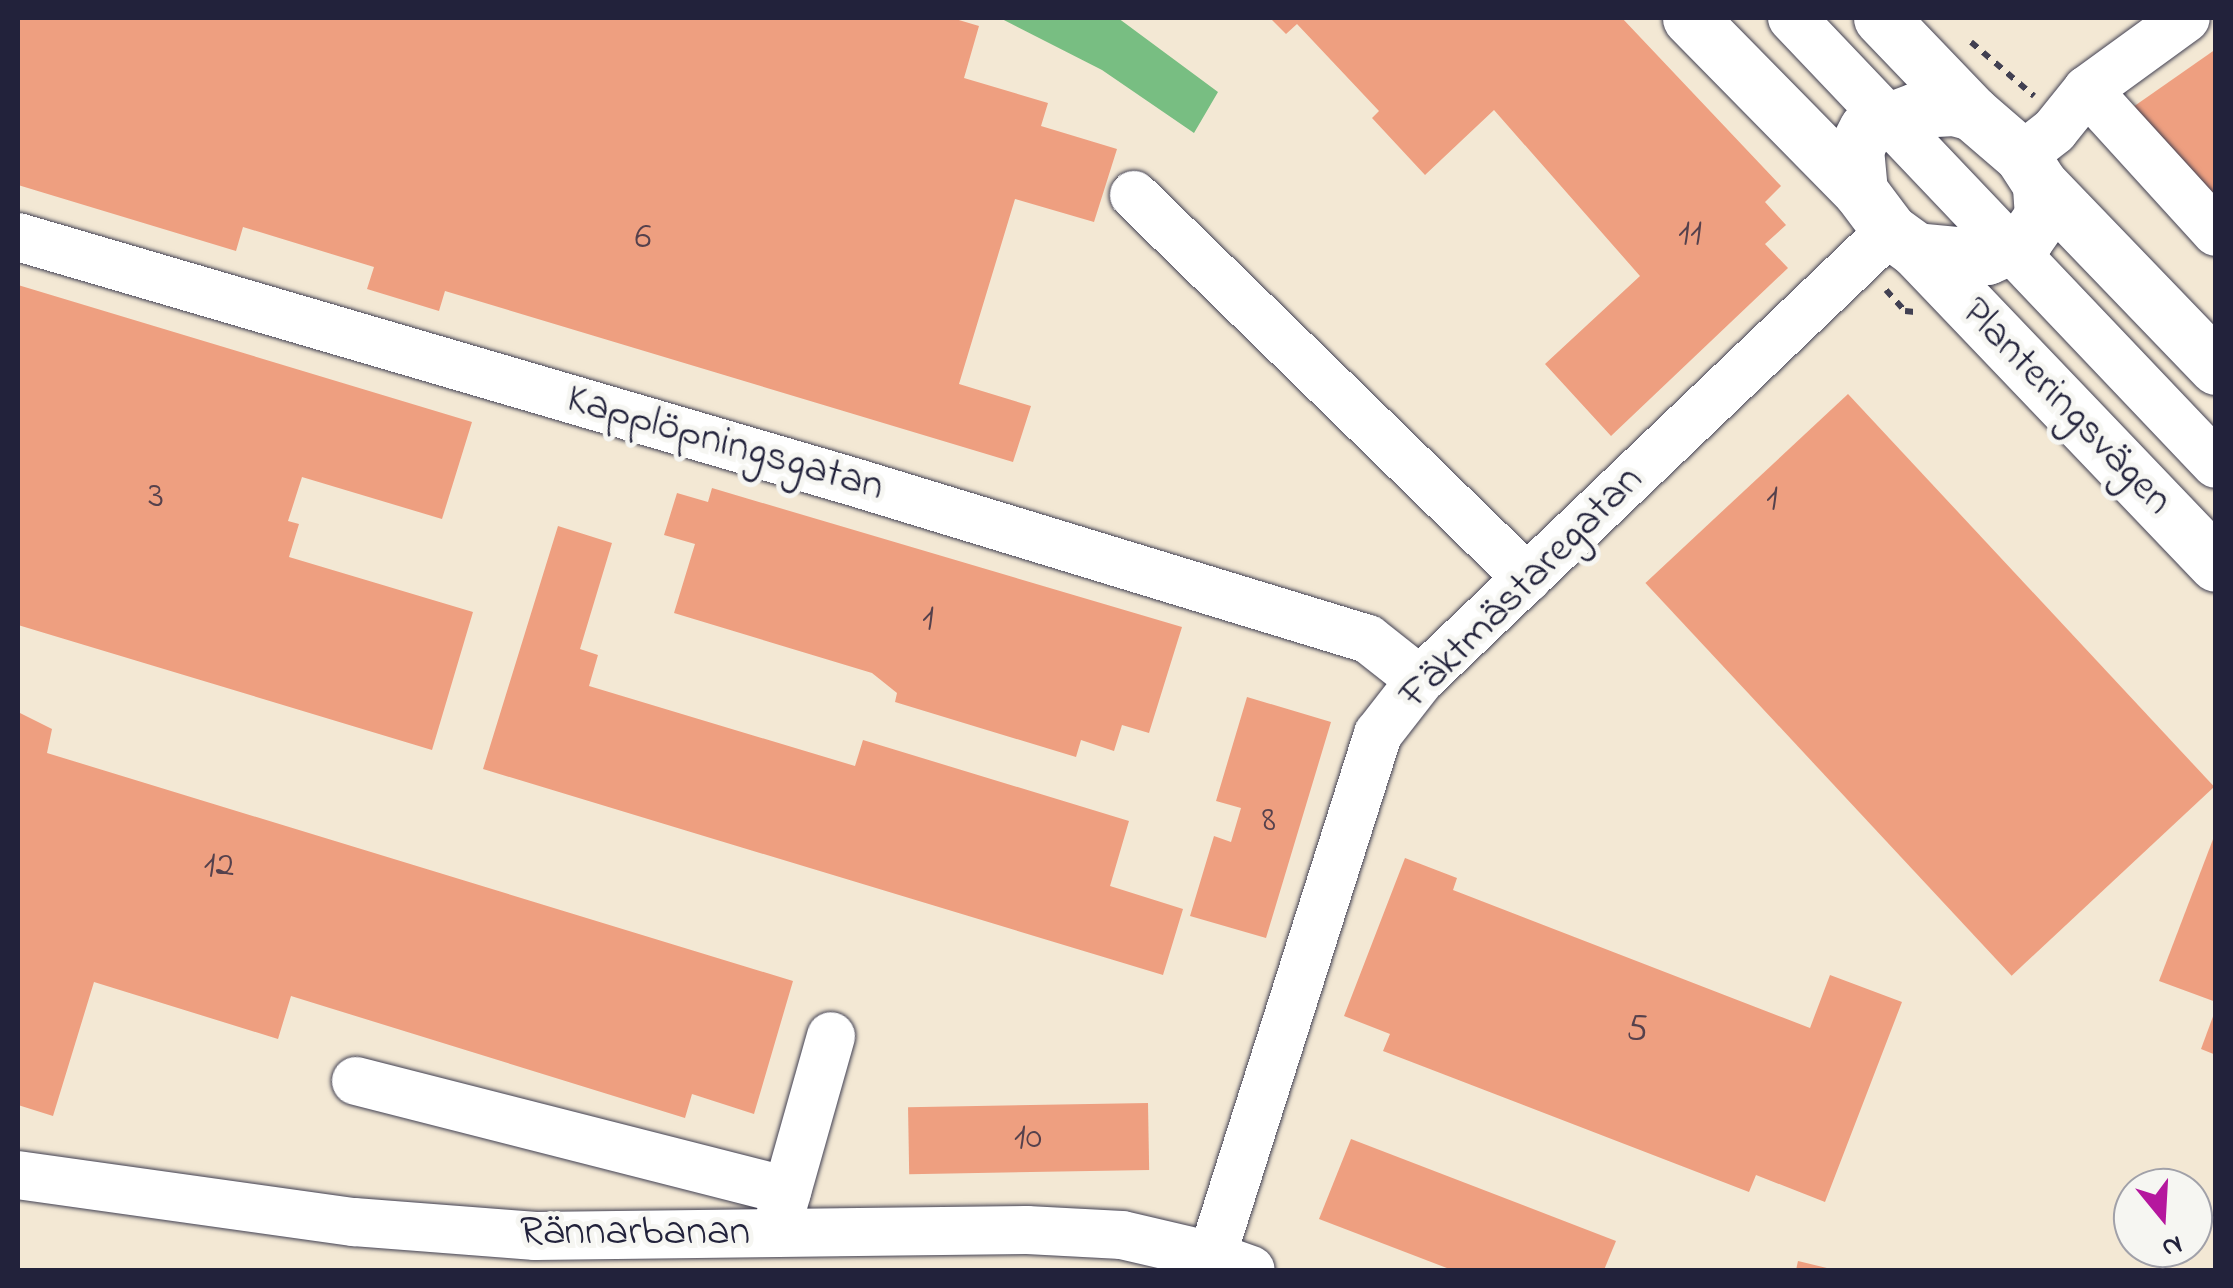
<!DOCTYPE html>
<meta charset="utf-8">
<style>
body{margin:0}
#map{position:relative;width:2233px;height:1288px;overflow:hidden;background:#f3e8d4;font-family:"Indie Flower",sans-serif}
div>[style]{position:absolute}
.forest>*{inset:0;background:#78be82}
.building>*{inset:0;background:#ee9f80;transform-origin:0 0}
.path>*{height:6px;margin-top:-3px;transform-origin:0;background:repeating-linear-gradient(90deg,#414052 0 8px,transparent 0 16px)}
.roads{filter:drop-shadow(0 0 2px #414052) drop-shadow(0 0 2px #414052)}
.minor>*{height:48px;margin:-24px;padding:0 24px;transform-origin:24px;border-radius:24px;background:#fff}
.major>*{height:55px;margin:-27.5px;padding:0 27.5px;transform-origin:27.5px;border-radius:27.5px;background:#fff}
span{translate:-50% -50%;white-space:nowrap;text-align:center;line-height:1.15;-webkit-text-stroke:10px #f6f6f2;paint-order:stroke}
.number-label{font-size:38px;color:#55414c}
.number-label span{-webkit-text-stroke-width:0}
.street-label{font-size:42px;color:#22223b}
.frame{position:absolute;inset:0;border:20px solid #22223b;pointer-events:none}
.north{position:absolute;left:2113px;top:1168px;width:100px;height:100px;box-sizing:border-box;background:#f6f6f2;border:2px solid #a1a1a9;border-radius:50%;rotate:162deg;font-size:28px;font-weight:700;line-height:40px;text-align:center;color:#22223b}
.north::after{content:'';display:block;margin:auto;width:35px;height:45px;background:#b5179e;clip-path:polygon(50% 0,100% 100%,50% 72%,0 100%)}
</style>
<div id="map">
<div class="forest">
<div style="clip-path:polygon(1000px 18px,1118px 18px,1218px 92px,1194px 133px,1102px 70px)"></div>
</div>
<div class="building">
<div style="clip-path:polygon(18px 18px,952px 18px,979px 26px,964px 78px,1048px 103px,1041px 126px,1117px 149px,1094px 222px,1015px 199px,959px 384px,1031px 406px,1013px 462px,445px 291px,439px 311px,367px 289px,374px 267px,243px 227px,236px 251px,18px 185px)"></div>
<div style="clip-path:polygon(1270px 18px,1622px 18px,1781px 186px,1765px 202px,1786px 225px,1765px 244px,1788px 268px,1611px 436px,1545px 364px,1640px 276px,1494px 110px,1425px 175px,1372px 118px,1379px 111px,1297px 24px,1286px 34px)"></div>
<div style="clip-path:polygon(2216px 49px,2216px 209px,2133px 107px)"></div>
<div style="clip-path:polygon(18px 285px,472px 422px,442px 519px,302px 477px,288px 521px,299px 524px,289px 557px,473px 612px,432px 750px,18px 625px)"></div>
<div style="left:1848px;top:394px;width:537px;height:277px;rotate:47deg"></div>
<div style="clip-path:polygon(712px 488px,1182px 627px,1149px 733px,1122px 725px,1114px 751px,1081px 740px,1076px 757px,895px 702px,897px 693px,872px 673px,674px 613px,695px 544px,664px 535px,677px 493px,708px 502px)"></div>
<div style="clip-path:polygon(558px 526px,612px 543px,580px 649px,598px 655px,589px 686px,855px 766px,863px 740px,1129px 821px,1110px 886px,1183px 909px,1163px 975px,483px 769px)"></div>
<div style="clip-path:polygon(1247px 697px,1331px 722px,1266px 938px,1190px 916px,1214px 836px,1231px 842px,1241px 808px,1216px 801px)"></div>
<div style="clip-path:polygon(18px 712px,52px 729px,47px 753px,793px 981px,754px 1114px,692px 1094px,685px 1118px,291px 996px,278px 1039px,94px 982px,53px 1116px,18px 1105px)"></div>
<div style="clip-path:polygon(2215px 834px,2216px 834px,2216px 1002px,2159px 981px)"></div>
<div style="clip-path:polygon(1405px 858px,1457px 878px,1453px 890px,1810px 1028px,1830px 975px,1902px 1002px,1825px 1202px,1756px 1175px,1749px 1192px,1383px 1051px,1390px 1034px,1344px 1016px)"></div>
<div style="clip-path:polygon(2215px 1011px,2216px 1011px,2216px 1055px,2201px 1049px)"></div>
<div style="left:1148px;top:1103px;width:67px;height:240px;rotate:89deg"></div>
<div style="clip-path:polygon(1351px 1139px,1616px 1241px,1604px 1270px,1452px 1270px,1319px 1219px)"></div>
<div style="clip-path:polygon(1798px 1261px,1831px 1269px,1831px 1270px,1796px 1270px)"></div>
</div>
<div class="path">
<div style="left:1971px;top:42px;width:83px;rotate:40.6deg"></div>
<div style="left:1886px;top:290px;width:28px;rotate:48deg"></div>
<div style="left:1905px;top:311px;width:10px;rotate:6deg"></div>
</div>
<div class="roads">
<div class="minor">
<div style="left:1792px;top:18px;width:615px;rotate:46.45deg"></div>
<div style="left:2087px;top:90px;width:192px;rotate:47.7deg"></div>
<div style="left:2022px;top:156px;width:41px;rotate:-38deg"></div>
<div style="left:2054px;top:131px;width:53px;rotate:-51.2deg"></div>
<div style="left:2087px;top:90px;width:122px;rotate:-36deg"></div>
<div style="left:1134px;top:195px;width:549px;rotate:44.26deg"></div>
<div style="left:18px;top:237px;width:874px;rotate:16.34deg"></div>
<div style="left:857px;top:483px;width:534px;rotate:16.98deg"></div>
<div style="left:1368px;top:639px;width:66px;rotate:38.3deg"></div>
<div style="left:356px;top:1081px;width:445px;rotate:14.3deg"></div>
<div style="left:18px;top:1175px;width:339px;rotate:8deg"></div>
<div style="left:354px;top:1222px;width:182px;rotate:4.4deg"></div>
<div style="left:535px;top:1236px;width:492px;rotate:-0.7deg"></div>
<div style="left:1027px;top:1230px;width:95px;rotate:3deg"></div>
<div style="left:1122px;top:1235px;width:92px;rotate:13.1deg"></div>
<div style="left:1212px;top:1256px;width:41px;rotate:19.7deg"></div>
<div style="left:779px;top:1220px;width:191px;rotate:-74.2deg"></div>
<div style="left:1212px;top:1256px;width:548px;rotate:-72.36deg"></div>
<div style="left:1378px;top:734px;width:68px;rotate:-52.1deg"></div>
<div style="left:1420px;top:680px;width:650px;rotate:-43.69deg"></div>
</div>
<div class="major">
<div style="left:1690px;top:18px;width:243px;rotate:45.5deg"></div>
<div style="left:1860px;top:191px;width:50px;rotate:53.1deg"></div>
<div style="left:1890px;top:231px;width:32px;rotate:36deg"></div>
<div style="left:1916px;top:250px;width:71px;rotate:5.6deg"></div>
<div style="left:1987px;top:257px;width:42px;rotate:-24.1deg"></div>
<div style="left:2025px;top:240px;width:29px;rotate:-55deg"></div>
<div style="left:2042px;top:216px;width:32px;rotate:-94deg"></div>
<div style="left:2040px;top:184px;width:33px;rotate:-123deg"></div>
<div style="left:2022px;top:156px;width:66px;rotate:-139.3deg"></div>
<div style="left:1972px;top:113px;width:19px;rotate:-164deg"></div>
<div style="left:1954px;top:108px;width:38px;rotate:177deg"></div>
<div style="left:1916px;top:110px;width:53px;rotate:159.2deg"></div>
<div style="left:1866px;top:129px;width:22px;rotate:117deg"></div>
<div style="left:1856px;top:149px;width:42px;rotate:84.6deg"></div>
<div style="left:1881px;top:18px;width:132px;rotate:46.2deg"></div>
<div style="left:2040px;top:184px;width:254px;rotate:46.1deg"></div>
<div style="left:1916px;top:250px;width:434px;rotate:46.3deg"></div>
</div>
</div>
<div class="number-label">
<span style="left:1690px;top:235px">11</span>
<span style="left:643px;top:239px">6</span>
<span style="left:156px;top:498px">3</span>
<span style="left:1772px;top:500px">1</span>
<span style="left:928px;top:620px">1</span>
<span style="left:1269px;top:822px">8</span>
<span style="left:219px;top:867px">12</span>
<span style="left:1637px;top:1031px">5</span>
<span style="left:1028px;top:1139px">10</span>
</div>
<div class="street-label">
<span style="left:2066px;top:407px;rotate:46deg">Planteringsvägen</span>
<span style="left:725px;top:444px;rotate:16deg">Kapplöpningsgatan</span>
<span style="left:1522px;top:588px;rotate:-45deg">Fäktmästaregatan</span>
<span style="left:635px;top:1233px">Rännarbanan</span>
</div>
<div class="frame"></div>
<div class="north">N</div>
</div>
